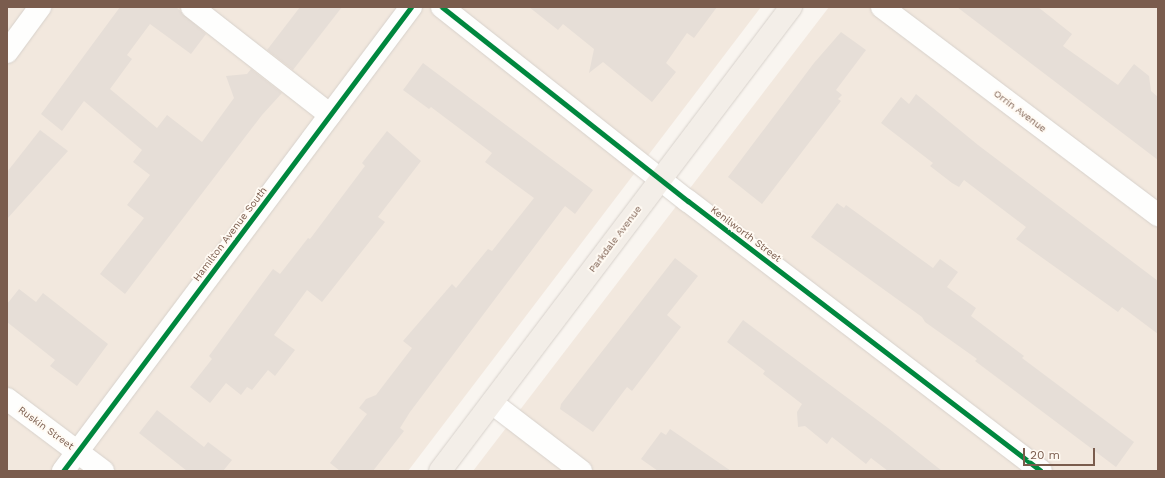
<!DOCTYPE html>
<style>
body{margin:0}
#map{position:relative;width:1165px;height:478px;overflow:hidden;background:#f9f5f0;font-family:"Work Sans",sans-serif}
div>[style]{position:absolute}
.residential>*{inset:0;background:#f2e8de}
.building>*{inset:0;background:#e6ded7}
.roads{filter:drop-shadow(0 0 1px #d7d1cb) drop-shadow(0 0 1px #d7d1cb)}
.minor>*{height:22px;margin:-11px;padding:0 11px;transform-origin:11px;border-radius:11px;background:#fefefd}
.major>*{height:22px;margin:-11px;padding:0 11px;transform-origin:11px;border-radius:11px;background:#f3eee8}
.cycleway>*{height:5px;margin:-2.5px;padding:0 2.5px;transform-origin:2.5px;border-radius:2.5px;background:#00873e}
span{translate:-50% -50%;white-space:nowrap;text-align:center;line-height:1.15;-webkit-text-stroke:3.5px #fffaf3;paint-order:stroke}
.street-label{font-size:10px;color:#7a5c4d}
.frame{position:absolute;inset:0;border:8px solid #7a5c4d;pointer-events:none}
.scale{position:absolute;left:1023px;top:448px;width:72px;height:18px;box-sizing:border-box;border:2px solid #7a5c4d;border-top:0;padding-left:5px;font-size:12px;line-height:14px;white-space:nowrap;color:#7a5c4d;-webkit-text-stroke:3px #fffaf3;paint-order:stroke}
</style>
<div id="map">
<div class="residential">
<div style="clip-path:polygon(7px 7px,761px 7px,408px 471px,7px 471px)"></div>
<div style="clip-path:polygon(829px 7px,1158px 7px,1158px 471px,473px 471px)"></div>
</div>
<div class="building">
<div style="clip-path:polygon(120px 7px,176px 7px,206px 34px,191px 54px,150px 24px,127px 55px,132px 59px,110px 89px,157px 128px,167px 115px,202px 142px,234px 98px,226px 76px,247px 74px,251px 69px,282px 93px,262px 115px,125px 294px,100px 274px,144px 218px,127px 205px,150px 175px,133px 162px,142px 150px,84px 101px,62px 131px,41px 114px)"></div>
<div style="clip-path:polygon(300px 7px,342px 7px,293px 70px,267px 50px)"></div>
<div style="clip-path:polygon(529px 7px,717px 7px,694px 38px,687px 33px,666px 63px,676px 72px,652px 102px,603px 62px,589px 73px,594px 49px,563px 24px,558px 30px)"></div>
<div style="clip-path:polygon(957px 7px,1038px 7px,1072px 34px,1063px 46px,1118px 85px,1134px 64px,1149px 76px,1151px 91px,1158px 97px,1158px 160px)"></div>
<div style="clip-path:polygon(841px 32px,866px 50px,836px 90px,842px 95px,838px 99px,841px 101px,762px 204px,728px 177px,814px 63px)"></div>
<div style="clip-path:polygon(423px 63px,593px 190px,575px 214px,565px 206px,410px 412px,400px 428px,404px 431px,373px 471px,340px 471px,330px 463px,367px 414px,359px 408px,366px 399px,376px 395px,412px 348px,403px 341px,452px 284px,456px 288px,488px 249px,492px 251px,534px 198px,485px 162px,492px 153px,431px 107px,429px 109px,403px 90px)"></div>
<div style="clip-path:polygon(916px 94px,978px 145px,1158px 281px,1158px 334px,1122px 307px,1118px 312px,1016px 239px,1026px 227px,964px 180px,959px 187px,952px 183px,930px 166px,933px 163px,881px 123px,901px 97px,909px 104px)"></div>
<div style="clip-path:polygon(40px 130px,68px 151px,7px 219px,7px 172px)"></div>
<div style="clip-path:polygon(387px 131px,421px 161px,378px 217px,385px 222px,322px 302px,307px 290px,274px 335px,295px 350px,275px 376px,268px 370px,252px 390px,247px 387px,241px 395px,226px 383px,210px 403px,190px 387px,212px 359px,209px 356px,273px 269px,280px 274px,308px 238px,310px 239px,365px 166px,362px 163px)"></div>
<div style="clip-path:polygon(837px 203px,844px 208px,846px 205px,933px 268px,940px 259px,958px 272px,947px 287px,976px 308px,971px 316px,1024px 356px,1022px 358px,1134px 442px,1116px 467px,975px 361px,977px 359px,925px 322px,922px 317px,811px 237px)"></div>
<div style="clip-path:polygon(675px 258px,698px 276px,667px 315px,681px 327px,632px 391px,627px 387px,593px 432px,560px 409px,561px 404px)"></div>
<div style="clip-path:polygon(19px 289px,36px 302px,43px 293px,108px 344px,77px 386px,50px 366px,55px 360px,7px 322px,7px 304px)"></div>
<div style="clip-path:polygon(743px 320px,888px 428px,942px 471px,888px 471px,871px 458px,866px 464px,832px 437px,827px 444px,805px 426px,798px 427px,797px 412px,802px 404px,763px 374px,765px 371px,727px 342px)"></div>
<div style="clip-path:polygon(157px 410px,204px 447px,208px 442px,232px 460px,223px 471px,187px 471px,139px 433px)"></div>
<div style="clip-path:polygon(670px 429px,731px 471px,658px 471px,641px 459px,661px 432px,666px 435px)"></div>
</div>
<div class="roads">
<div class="minor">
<div style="left:192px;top:7px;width:175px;rotate:38deg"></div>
<div style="left:442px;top:7px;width:313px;rotate:38.3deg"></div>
<div style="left:688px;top:201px;width:444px;rotate:37.4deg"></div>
<div style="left:882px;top:7px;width:346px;rotate:37deg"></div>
<div style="left:7px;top:52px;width:56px;rotate:-53.7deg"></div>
<div style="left:7px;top:399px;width:120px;rotate:36.9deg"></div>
<div style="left:492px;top:403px;width:112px;rotate:37.4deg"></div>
<div style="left:63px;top:471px;width:580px;rotate:-53.13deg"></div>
</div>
<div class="major">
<div style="left:440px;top:471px;width:582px;rotate:-52.89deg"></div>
</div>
</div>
<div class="cycleway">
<div style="left:442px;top:7px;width:313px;rotate:38.3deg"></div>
<div style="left:688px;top:201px;width:444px;rotate:37.4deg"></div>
<div style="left:63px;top:471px;width:580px;rotate:-53.13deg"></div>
</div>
<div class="street-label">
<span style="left:1020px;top:111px;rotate:37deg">Orrin Avenue</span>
<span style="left:230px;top:234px;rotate:-53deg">Hamilton Avenue South</span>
<span style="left:746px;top:234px;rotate:37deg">Kenilworth Street</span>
<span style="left:615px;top:239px;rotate:-53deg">Parkdale Avenue</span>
<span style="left:46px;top:428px;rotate:36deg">Ruskin Street</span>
</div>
<div class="frame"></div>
<div class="scale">20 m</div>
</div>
